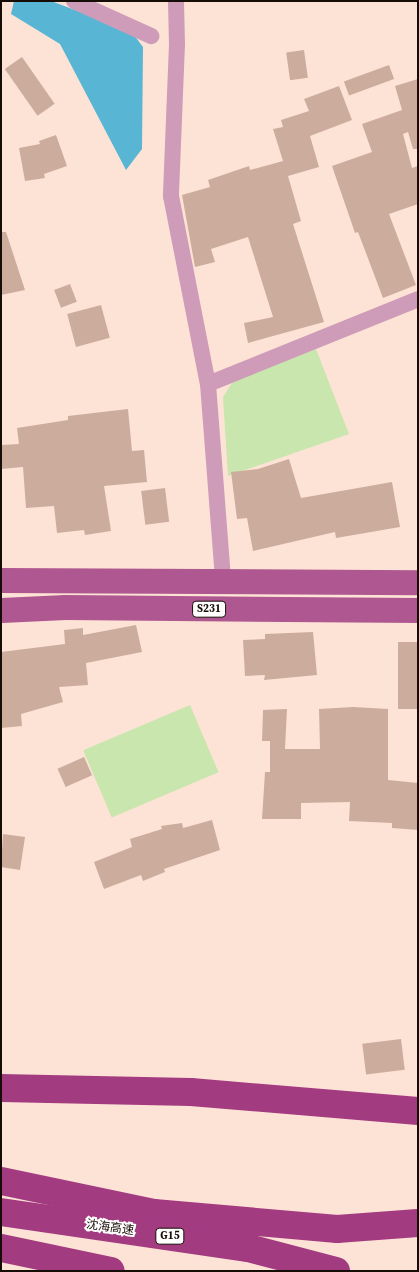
<!DOCTYPE html>
<meta charset="utf-8">
<style>
body{margin:0}
#map{position:relative;width:419px;height:1272px;overflow:hidden;background:#fde3d5;font-family:"Source Serif 4","Noto Sans SC",serif}
div>[style]{position:absolute}
.green>*{inset:0;background:#c9e6ae;transform-origin:0 0}
.water>*{inset:0;background:#58b6d4}
.building>*{inset:0;background:#ccad9d;transform-origin:0 0}
.street>*{height:16px;margin:-8px;padding:0 8px;transform-origin:8px;border-radius:8px;background:#ce9cb9}
.primary>*{height:25px;margin:-12.5px;padding:0 12.5px;transform-origin:12.5px;border-radius:12.5px;background:#af5790}
.highway>*{height:28px;margin:-14px;padding:0 14px;transform-origin:14px;border-radius:14px;background:#a33b81}
span{translate:-50% -50%;white-space:nowrap;text-align:center;line-height:1.15;-webkit-text-stroke:4px #fff;paint-order:stroke}
.shield-label span{padding:1px 4px;background:#fff;border:1px solid;border-radius:4px;-webkit-text-stroke-width:0}
.shield-label{font-size:11px;color:#170d07;font-weight:700}
.street-label{font-size:12px;color:#170d07}
.frame{position:absolute;inset:0;border:2px solid #170d07;pointer-events:none}
</style>
<div id="map">
<div class="green">
<div style="clip-path:polygon(316px 349px,349px 434px,228px 476px,223px 397px,233px 381px)"></div>
<div style="left:190px;top:705px;width:73px;height:116px;rotate:67deg"></div>
</div>
<div class="water">
<div style="clip-path:polygon(14px 1px,51px 1px,131px 31px,143px 47px,142px 149px,126px 170px,60px 44px,11px 14px)"></div>
</div>
<div class="building">
<div style="left:304px;top:50px;width:28px;height:18px;rotate:82deg"></div>
<div style="left:22px;top:57px;width:57px;height:21px;rotate:55deg"></div>
<div style="left:389px;top:65px;width:15px;height:48px;rotate:70deg"></div>
<div style="clip-path:polygon(418px 79px,418px 149px,413px 149px,408px 132px,403px 134px,412px 168px,418px 166px,418px 204px,389px 214px,416px 285px,383px 298px,358px 232px,355px 233px,332px 166px,372px 152px,362px 124px,402px 110px,395px 86px)"></div>
<div style="clip-path:polygon(339px 86px,352px 120px,310px 136px,319px 167px,288px 176px,301px 221px,293px 224px,324px 322px,248px 343px,244px 323px,273px 317px,248px 237px,211px 249px,215px 262px,195px 267px,182px 195px,210px 187px,208px 180px,249px 166px,250px 170px,283px 161px,273px 129px,283px 127px,281px 120px,309px 111px,304px 99px)"></div>
<div style="clip-path:polygon(56px 135px,67px 166px,44px 174px,45px 178px,25px 181px,19px 148px,40px 144px,39px 141px)"></div>
<div style="clip-path:polygon(1px 232px,6px 232px,25px 290px,1px 295px)"></div>
<div style="left:70px;top:284px;width:19px;height:17px;rotate:69deg"></div>
<div style="left:101px;top:305px;width:34px;height:35px;rotate:75deg"></div>
<div style="clip-path:polygon(128px 409px,132px 451px,144px 450px,147px 482px,104px 486px,111px 531px,85px 535px,84px 530px,57px 533px,54px 506px,26px 508px,23px 467px,1px 469px,1px 445px,19px 444px,17px 428px,68px 420px,68px 416px)"></div>
<div style="clip-path:polygon(289px 459px,301px 498px,392px 482px,400px 527px,336px 538px,335px 532px,253px 551px,247px 518px,237px 519px,231px 472px,258px 469px)"></div>
<div style="left:165px;top:488px;width:34px;height:24px;rotate:83deg"></div>
<div style="clip-path:polygon(136px 625px,142px 652px,86px 663px,88px 685px,59px 687px,63px 702px,21px 714px,22px 726px,1px 728px,1px 652px,65px 644px,64px 630px,83px 628px,83px 635px)"></div>
<div style="clip-path:polygon(313px 632px,317px 675px,264px 680px,265px 675px,245px 676px,243px 640px,265px 639px,265px 634px)"></div>
<div style="left:418px;top:642px;width:67px;height:20px;rotate:90deg"></div>
<div style="clip-path:polygon(353px 707px,388px 709px,388px 780px,418px 783px,418px 830px,392px 828px,392px 823px,349px 821px,350px 802px,301px 803px,301px 819px,262px 819px,265px 772px,270px 772px,270px 741px,262px 741px,263px 710px,287px 709px,285px 749px,320px 749px,319px 709px)"></div>
<div style="left:84px;top:757px;width:20px;height:29px;rotate:66deg"></div>
<div style="clip-path:polygon(212px 820px,220px 850px,164px 869px,165px 872px,143px 881px,141px 875px,104px 889px,94px 862px,132px 847px,130px 839px,162px 829px,161px 826px,182px 823px,183px 828px)"></div>
<div style="clip-path:polygon(3px 834px,25px 837px,20px 870px,1px 867px)"></div>
<div style="left:401px;top:1039px;width:31px;height:39px;rotate:83deg"></div>
</div>
<div class="street">
<div style="left:74px;top:1px;width:85px;rotate:24.4deg"></div>
<div style="left:176px;top:1px;width:43px;rotate:88.7deg"></div>
<div style="left:177px;top:44px;width:152px;rotate:92.3deg"></div>
<div style="left:171px;top:196px;width:192px;rotate:78.9deg"></div>
<div style="left:208px;top:384px;width:197px;rotate:85.6deg"></div>
<div style="left:208px;top:384px;width:227px;rotate:-22deg"></div>
</div>
<div class="primary">
<div style="left:1px;top:580px;width:417px;rotate:0.3deg"></div>
<div style="left:1px;top:610px;width:64px;rotate:-2.7deg"></div>
<div style="left:65px;top:607px;width:353px;rotate:0.5deg"></div>
</div>
<div class="highway">
<div style="left:1px;top:1088px;width:190px;rotate:1.2deg"></div>
<div style="left:191px;top:1092px;width:228px;rotate:4.8deg"></div>
<div style="left:1px;top:1181px;width:156px;rotate:11.8deg"></div>
<div style="left:154px;top:1213px;width:184px;rotate:5deg"></div>
<div style="left:337px;top:1229px;width:81px;rotate:-4.2deg"></div>
<div style="left:1px;top:1212px;width:250px;rotate:8.3deg"></div>
<div style="left:248px;top:1248px;width:91px;rotate:14.6deg"></div>
<div style="left:1px;top:1248px;width:112px;rotate:11.8deg"></div>
</div>
<div class="shield-label">
<span style="left:209px;top:609px">S231</span>
<span style="left:170px;top:1236px">G15</span>
</div>
<div class="street-label">
<span style="left:110px;top:1228px;rotate:8deg">沈海高速</span>
</div>
<div class="frame"></div>
</div>
